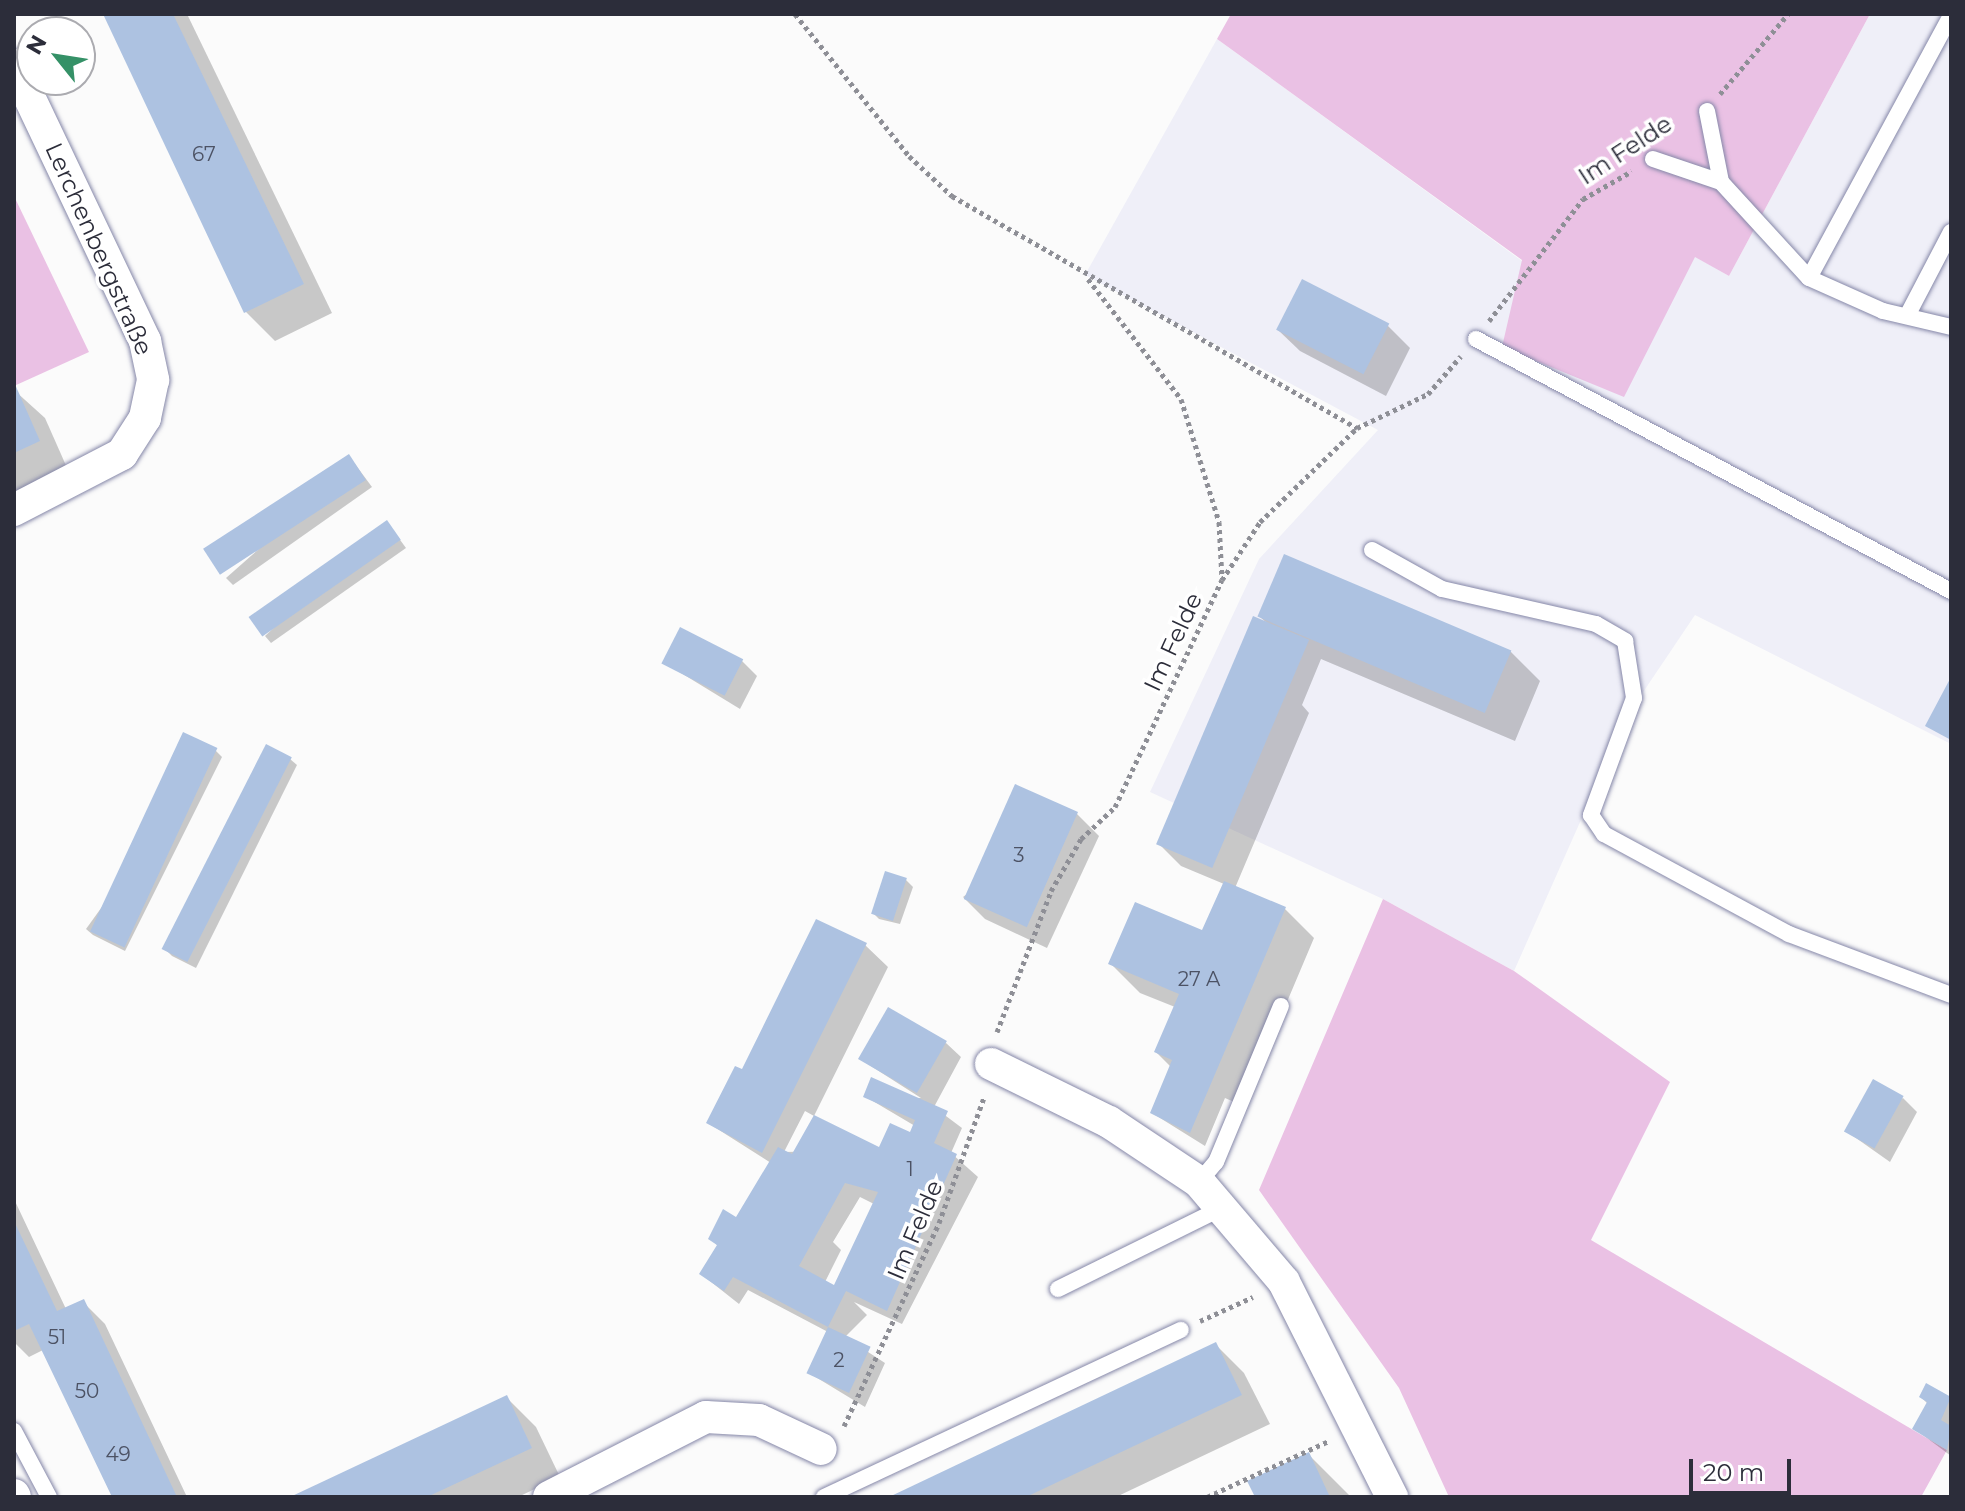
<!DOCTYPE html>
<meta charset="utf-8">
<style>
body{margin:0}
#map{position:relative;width:1965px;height:1511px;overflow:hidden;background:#fbfbfb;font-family:Montserrat,sans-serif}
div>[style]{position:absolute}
.built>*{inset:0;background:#efeff8}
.green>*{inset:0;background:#eac1e4}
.shadow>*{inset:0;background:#0003}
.building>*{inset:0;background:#adc2e1;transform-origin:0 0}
.path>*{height:5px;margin-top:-2.5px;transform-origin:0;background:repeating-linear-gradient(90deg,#8e8f96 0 4px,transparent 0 8px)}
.roads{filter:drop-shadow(0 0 2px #8587a8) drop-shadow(0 0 2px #8587a8)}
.service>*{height:16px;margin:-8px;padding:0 8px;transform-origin:8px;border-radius:8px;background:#fff}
.minor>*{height:32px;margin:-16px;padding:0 16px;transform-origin:16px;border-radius:16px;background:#fff}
span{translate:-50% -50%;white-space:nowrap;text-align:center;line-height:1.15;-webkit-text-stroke:7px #fff;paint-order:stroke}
.number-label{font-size:20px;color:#4c5264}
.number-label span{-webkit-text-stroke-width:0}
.street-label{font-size:24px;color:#2c2d3a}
.frame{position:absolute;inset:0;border:16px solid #2c2d3a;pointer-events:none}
.north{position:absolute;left:16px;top:16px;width:80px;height:80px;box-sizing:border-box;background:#fff;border:2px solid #ababb0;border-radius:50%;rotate:300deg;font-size:22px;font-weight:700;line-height:32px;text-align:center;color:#2c2d3a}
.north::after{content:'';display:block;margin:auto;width:28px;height:36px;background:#359167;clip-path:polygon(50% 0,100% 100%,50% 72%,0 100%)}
.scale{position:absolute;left:1689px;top:1459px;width:102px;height:36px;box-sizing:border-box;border:4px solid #2c2d3a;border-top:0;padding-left:10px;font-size:24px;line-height:28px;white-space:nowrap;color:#2c2d3a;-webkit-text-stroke:6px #fff;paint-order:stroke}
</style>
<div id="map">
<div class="built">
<div style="clip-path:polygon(1870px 14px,1951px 14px,1951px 744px,1695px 615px,1627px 716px,1514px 971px,1383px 899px,1150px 792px,1259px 559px,1378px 430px,1085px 275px,1217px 39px,1522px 261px,1696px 257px,1729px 276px)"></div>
</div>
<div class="green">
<div style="clip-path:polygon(1231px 14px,1870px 14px,1729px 276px,1695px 257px,1624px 397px,1502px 347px,1522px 260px,1217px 39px)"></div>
<div style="clip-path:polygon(14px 196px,89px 352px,14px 386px)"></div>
<div style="clip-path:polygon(1383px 899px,1514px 971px,1670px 1082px,1591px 1240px,1947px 1450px,1921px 1497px,1449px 1497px,1399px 1388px,1259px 1190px)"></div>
</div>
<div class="shadow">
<div style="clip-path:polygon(105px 14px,187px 14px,332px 313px,275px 341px,246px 312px)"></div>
<div style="clip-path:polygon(1388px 326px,1410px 348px,1386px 396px,1300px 351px,1277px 329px)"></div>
<div style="clip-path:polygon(14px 390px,45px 418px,68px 470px,14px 495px)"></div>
<div style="clip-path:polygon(355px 464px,372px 487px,233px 585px,226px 578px)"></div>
<div style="clip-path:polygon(387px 522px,406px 548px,271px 643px,265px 636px)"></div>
<div style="clip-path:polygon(1259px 616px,1511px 652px,1540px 681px,1515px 741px,1321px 659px,1302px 705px,1309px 713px,1235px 888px,1285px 909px,1314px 938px,1243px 1106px,1225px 1098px,1205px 1146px,1152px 1113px,1171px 1067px,1156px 1052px,1175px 1007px,1140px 993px,1110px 963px,1203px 933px,1224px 884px,1181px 866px,1159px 844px,1269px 625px)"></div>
<div style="clip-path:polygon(742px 661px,757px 676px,740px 709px,663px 662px)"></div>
<div style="clip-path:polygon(215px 750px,222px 757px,125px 951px,93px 935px,86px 929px)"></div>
<div style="clip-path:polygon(290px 759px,297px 765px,196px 968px,172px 956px,166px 950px)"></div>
<div style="clip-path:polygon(1076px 813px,1099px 836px,1047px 948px,985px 919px,963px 897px)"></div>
<div style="clip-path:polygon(906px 880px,913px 887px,900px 924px,879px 919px,872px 912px)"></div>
<div style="clip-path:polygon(evenodd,865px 945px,888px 967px,814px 1116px,805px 1111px,784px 1152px,880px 1150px,911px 1135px,915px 1126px,866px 1097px,921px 1098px,863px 1061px,946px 1043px,961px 1057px,934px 1107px,962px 1128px,951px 1153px,978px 1177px,902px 1324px,854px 1302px,867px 1315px,845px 1337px,885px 1363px,865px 1407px,809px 1373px,828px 1332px,748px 1290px,739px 1304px,701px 1274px,719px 1247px,710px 1238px,737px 1219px,771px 1163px,708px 1123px,742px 1072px,865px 945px,860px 1197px,874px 1204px,835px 1288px,825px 1282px,841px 1250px,833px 1242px,860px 1197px)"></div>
<div style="clip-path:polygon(1903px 1098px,1917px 1112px,1890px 1162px,1846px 1131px)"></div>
<div style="clip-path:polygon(14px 1199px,66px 1309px,83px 1302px,105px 1324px,187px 1497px,114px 1497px,43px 1350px,29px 1357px,14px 1342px)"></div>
<div style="clip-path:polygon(1215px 1344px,1244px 1373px,1270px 1424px,1116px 1497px,893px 1497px)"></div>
<div style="clip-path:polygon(1927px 1385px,1951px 1399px,1951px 1456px,1915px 1429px,1928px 1404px,1921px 1397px)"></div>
<div style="clip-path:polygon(506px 1397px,536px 1427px,560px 1477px,518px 1497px,295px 1497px)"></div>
<div style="clip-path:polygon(1309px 1455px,1351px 1497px,1257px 1497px)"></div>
</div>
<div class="building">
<div style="clip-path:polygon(103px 14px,173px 14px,304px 284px,244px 313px)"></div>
<div style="left:1302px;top:279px;width:98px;height:57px;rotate:27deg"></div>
<div style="clip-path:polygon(14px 382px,40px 441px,14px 453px)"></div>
<div style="left:349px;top:454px;width:31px;height:174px;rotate:57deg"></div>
<div style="left:387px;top:520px;width:24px;height:169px;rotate:55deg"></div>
<div style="left:1284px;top:554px;width:247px;height:68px;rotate:23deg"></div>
<div style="left:1253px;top:616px;width:61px;height:248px;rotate:23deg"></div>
<div style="left:680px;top:627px;width:71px;height:41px;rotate:27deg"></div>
<div style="clip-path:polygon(1951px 677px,1951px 740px,1925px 726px)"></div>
<div style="left:183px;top:732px;width:38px;height:220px;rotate:25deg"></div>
<div style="left:266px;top:744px;width:29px;height:230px;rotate:27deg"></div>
<div style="left:1015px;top:784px;width:69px;height:126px;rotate:24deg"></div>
<div style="left:885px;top:871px;width:23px;height:45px;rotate:18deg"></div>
<div style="clip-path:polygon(1224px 881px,1286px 907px,1190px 1133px,1150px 1113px,1172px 1060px,1154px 1052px,1179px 994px,1108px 964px,1135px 902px,1202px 930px)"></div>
<div style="clip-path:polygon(816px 919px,867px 943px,762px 1153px,706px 1123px,735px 1066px,742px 1069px)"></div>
<div style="left:888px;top:1007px;width:68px;height:60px;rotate:30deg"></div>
<div style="clip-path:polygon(evenodd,871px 1077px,948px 1111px,934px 1143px,957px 1154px,887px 1311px,846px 1291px,828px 1327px,733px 1277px,724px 1291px,699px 1274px,717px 1245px,708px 1239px,723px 1209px,736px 1217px,778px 1147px,792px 1154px,814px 1115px,879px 1147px,890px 1123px,910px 1132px,915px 1120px,863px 1097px,871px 1077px,845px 1183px,878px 1192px,834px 1285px,799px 1266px,845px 1183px)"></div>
<div style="left:1873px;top:1079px;width:35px;height:60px;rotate:29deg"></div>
<div style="clip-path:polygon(14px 1221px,57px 1311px,84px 1299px,177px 1497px,112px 1497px,29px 1324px,14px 1331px)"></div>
<div style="left:828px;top:1327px;width:47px;height:51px;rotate:25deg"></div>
<div style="clip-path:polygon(1216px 1342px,1242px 1395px,1026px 1497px,889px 1497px)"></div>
<div style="clip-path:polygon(1926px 1383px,1951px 1397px,1941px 1420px,1951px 1426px,1947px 1450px,1912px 1429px,1927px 1402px,1919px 1397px)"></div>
<div style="clip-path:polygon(507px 1395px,532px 1448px,427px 1497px,290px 1497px)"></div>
<div style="clip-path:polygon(1309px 1452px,1330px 1497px,1255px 1497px,1247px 1481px)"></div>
</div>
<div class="path">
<div style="left:795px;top:14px;width:182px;rotate:51.2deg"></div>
<div style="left:909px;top:156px;width:59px;rotate:42.9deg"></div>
<div style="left:952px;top:196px;width:467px;rotate:29.8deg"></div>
<div style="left:1720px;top:94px;width:105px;rotate:-49.6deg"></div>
<div style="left:1088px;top:279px;width:152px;rotate:52.2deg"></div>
<div style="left:1181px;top:399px;width:129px;rotate:72.8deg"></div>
<div style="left:1219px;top:522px;width:57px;rotate:87deg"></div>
<div style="left:1489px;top:321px;width:154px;rotate:-52.4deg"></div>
<div style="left:1583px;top:199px;width:56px;rotate:-29.7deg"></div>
<div style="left:997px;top:1032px;width:151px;rotate:-69deg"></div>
<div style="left:1051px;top:891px;width:60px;rotate:-60deg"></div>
<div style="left:1081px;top:839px;width:47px;rotate:-43.3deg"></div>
<div style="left:1115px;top:807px;width:251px;rotate:-64.8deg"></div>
<div style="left:1222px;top:580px;width:69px;rotate:-56.8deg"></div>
<div style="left:1260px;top:522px;width:135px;rotate:-44.1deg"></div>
<div style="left:1357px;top:428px;width:79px;rotate:-25.6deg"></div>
<div style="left:1428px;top:394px;width:50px;rotate:-49deg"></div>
<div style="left:1200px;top:1321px;width:58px;rotate:-24.4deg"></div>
<div style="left:844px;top:1426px;width:224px;rotate:-64.9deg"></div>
<div style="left:939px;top:1223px;width:134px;rotate:-70.3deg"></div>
<div style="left:1207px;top:1497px;width:134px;rotate:-24.7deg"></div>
</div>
<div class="roads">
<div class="service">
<div style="left:1707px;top:111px;width:72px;rotate:78.8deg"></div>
<div style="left:1653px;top:159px;width:72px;rotate:18.7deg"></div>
<div style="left:1721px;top:182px;width:130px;rotate:47.5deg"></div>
<div style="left:1809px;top:278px;width:81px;rotate:24deg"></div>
<div style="left:1883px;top:311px;width:70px;rotate:13.2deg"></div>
<div style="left:1809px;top:278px;width:299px;rotate:-61.6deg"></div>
<div style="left:1907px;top:316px;width:95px;rotate:-62.4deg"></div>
<div style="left:1476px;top:339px;width:538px;rotate:27.95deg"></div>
<div style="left:1372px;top:550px;width:80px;rotate:29.1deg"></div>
<div style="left:1442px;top:589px;width:158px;rotate:12.8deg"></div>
<div style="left:1596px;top:624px;width:34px;rotate:30deg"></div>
<div style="left:1625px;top:641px;width:58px;rotate:81deg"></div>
<div style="left:1634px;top:698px;width:125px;rotate:110.2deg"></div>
<div style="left:1591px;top:815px;width:23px;rotate:56deg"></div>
<div style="left:1604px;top:834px;width:210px;rotate:28.4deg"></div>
<div style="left:1789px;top:934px;width:173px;rotate:20.6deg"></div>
<div style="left:1199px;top:1182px;width:26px;rotate:-50deg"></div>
<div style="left:1216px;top:1162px;width:169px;rotate:-67.4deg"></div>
<div style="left:1058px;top:1289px;width:183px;rotate:-26.3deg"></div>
<div style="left:14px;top:1431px;width:75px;rotate:62.1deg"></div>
<div style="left:824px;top:1497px;width:394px;rotate:-25.1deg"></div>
</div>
<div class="minor">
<div style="left:14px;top:65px;width:306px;rotate:64.6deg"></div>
<div style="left:145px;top:341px;width:40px;rotate:78deg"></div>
<div style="left:153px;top:380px;width:39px;rotate:102deg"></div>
<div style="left:145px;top:418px;width:43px;rotate:122.6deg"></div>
<div style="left:122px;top:454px;width:122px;rotate:152.6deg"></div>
<div style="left:991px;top:1064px;width:131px;rotate:26.2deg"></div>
<div style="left:1109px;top:1122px;width:108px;rotate:33.7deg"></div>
<div style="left:1199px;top:1182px;width:131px;rotate:49.6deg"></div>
<div style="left:1284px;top:1282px;width:241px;rotate:63.3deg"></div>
<div style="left:14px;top:1495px;width:2px;rotate:63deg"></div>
<div style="left:549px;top:1497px;width:176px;rotate:-27deg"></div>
<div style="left:706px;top:1417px;width:53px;rotate:3.2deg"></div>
<div style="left:759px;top:1420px;width:68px;rotate:25.1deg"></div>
</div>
</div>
<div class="number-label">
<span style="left:204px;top:154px">67</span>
<span style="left:1019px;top:855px">3</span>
<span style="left:1199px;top:979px">27 A</span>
<span style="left:910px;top:1169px">1</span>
<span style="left:57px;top:1337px">51</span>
<span style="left:839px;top:1360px">2</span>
<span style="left:87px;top:1391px">50</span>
<span style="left:118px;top:1454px">49</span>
</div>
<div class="street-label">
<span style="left:1625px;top:150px;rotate:-33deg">Im Felde</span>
<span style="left:99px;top:249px;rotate:66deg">Lerchenbergstraße</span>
<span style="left:1173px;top:642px;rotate:-65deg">Im Felde</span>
<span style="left:915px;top:1230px;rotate:-67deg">Im Felde</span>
</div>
<div class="frame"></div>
<div class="north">N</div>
<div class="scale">20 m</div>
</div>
